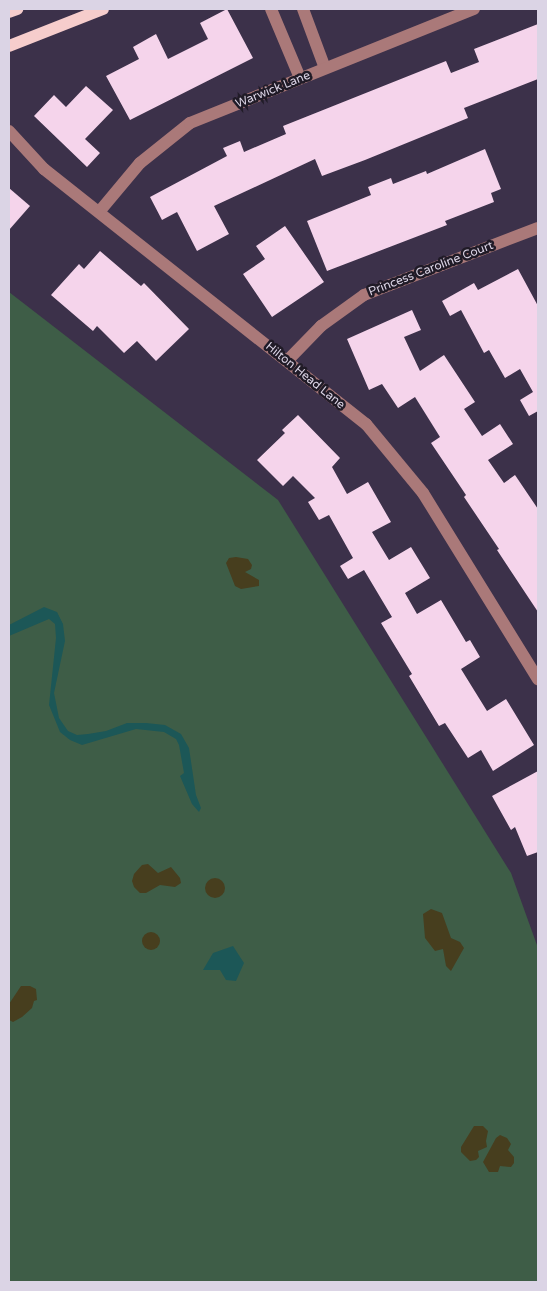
<!DOCTYPE html>
<style>
body{margin:0}
#map{position:relative;width:547px;height:1291px;overflow:hidden;background:#3c314a;font-family:"Varela Round",sans-serif}
div>[style]{position:absolute}
.green>*{inset:0;background:#3e5d47}
.sand>*{inset:0;background:#473e1e}
.round{border-radius:50%}
.water>*{inset:0;background:#1c5757}
.building>*{inset:0;background:#f5d4eb}
.minor>*{height:12px;margin:-6px;padding:0 6px;transform-origin:6px;border-radius:6px;background:#aa7979}
.major>*{height:12px;margin:-6px;padding:0 6px;transform-origin:6px;border-radius:6px;background:#f6cdcc}
span{translate:-50% -50%;white-space:nowrap;text-align:center;line-height:1.15;-webkit-text-stroke:5px #201b27;paint-order:stroke}
.street-label{font-size:12px;color:#dbd4e5}
.frame{position:absolute;inset:0;border:10px solid #dbd4e5;pointer-events:none}
</style>
<div id="map">
<div class="green">
<div style="clip-path:polygon(9px 292px,278px 500px,511px 873px,538px 948px,538px 1282px,9px 1282px)"></div>
</div>
<div class="sand">
<div style="clip-path:polygon(236px 557px,248px 559px,252px 565px,251px 569px,245px 572px,259px 580px,259px 586px,241px 589px,235px 586px,226px 563px,229px 558px)"></div>
<div style="clip-path:polygon(148px 864px,158px 873px,171px 867px,180px 878px,181px 883px,175px 887px,160px 885px,146px 893px,140px 893px,134px 887px,132px 881px,134px 874px,142px 865px)"></div>
<div class="round" style="left:205px;top:878px;width:20px;height:20px"></div>
<div style="clip-path:polygon(431px 909px,442px 913px,451px 938px,460px 942px,464px 948px,451px 971px,446px 966px,443px 949px,435px 951px,425px 938px,423px 914px)"></div>
<div class="round" style="left:142px;top:932px;width:18px;height:18px"></div>
<div style="clip-path:polygon(21px 986px,30px 986px,36px 989px,37px 1000px,34px 1001px,32px 1008px,22px 1017px,13px 1022px,9px 1020px,9px 1004px)"></div>
<div style="clip-path:polygon(474px 1126px,483px 1126px,488px 1131px,486px 1141px,487px 1147px,478px 1151px,479px 1157px,476px 1160px,470px 1161px,461px 1152px,461px 1147px)"></div>
<div style="clip-path:polygon(500px 1135px,507px 1138px,511px 1144px,508px 1150px,514px 1157px,514px 1163px,511px 1167px,500px 1166px,498px 1172px,489px 1172px,483px 1162px,496px 1138px)"></div>
</div>
<div class="water">
<div style="clip-path:polygon(44px 607px,57px 612px,63px 624px,65px 641px,54px 693px,59px 718px,68px 731px,77px 735px,88px 734px,106px 731px,127px 723px,146px 723px,165px 725px,181px 734px,189px 748px,196px 795px,201px 808px,199px 812px,192px 804px,180px 776px,184px 773px,179px 745px,176px 739px,164px 732px,136px 729px,82px 745px,70px 740px,60px 732px,49px 705px,56px 638px,55px 624px,49px 619px,9px 636px,9px 625px)"></div>
<div style="clip-path:polygon(233px 946px,244px 963px,236px 981px,226px 980px,220px 970px,203px 970px,213px 953px)"></div>
</div>
<div class="building">
<div style="clip-path:polygon(227px 9px,253px 58px,130px 120px,106px 76px,139px 59px,133px 47px,156px 34px,168px 59px,208px 39px,200px 23px)"></div>
<div style="clip-path:polygon(538px 24px,538px 79px,464px 108px,468px 118px,365px 160px,322px 176px,315px 159px,214px 206px,229px 234px,197px 251px,177px 212px,162px 220px,150px 197px,227px 156px,223px 148px,240px 141px,244px 152px,286px 134px,283px 126px,446px 61px,451px 73px,479px 62px,474px 49px)"></div>
<div style="clip-path:polygon(86px 86px,113px 110px,85px 139px,100px 153px,87px 167px,34px 116px,54px 95px,66px 107px)"></div>
<div style="clip-path:polygon(485px 149px,501px 189px,491px 193px,494px 202px,445px 221px,447px 225px,327px 271px,307px 221px,371px 195px,368px 187px,391px 178px,393px 184px,426px 171px,427px 174px)"></div>
<div style="clip-path:polygon(9px 188px,30px 206px,9px 230px)"></div>
<div style="clip-path:polygon(285px 226px,324px 282px,272px 317px,243px 274px,265px 259px,256px 246px)"></div>
<div style="clip-path:polygon(100px 251px,141px 286px,144px 283px,189px 329px,156px 361px,137px 341px,124px 353px,97px 326px,93px 331px,51px 295px,79px 264px,84px 269px)"></div>
<div style="clip-path:polygon(518px 269px,538px 306px,538px 411px,529px 416px,520px 400px,533px 392px,520px 369px,505px 378px,489px 350px,484px 353px,461px 310px,450px 316px,442px 301px,474px 283px,478px 290px)"></div>
<div style="clip-path:polygon(412px 310px,421px 330px,404px 337px,420px 371px,444px 355px,475px 402px,464px 409px,482px 436px,500px 424px,513px 444px,488px 460px,504px 483px,515px 475px,538px 509px,538px 612px,497px 550px,499px 549px,464px 497px,466px 495px,431px 443px,440px 437px,415px 397px,398px 408px,382px 384px,369px 390px,347px 339px)"></div>
<div style="clip-path:polygon(298px 415px,340px 458px,332px 467px,347px 494px,368px 482px,391px 522px,372px 532px,389px 560px,411px 547px,430px 578px,405px 593px,417px 614px,441px 600px,466px 642px,470px 640px,480px 657px,461px 669px,487px 711px,506px 699px,534px 745px,493px 771px,481px 750px,468px 758px,445px 723px,439px 726px,409px 676px,412px 674px,381px 623px,392px 617px,364px 570px,348px 579px,340px 566px,353px 558px,329px 515px,319px 520px,308px 502px,315px 498px,293px 476px,283px 486px,257px 460px,285px 433px,282px 430px)"></div>
<div style="clip-path:polygon(538px 771px,538px 852px,527px 856px,515px 827px,511px 830px,492px 796px)"></div>
</div>
<div class="minor">
<div style="left:271px;top:9px;width:75px;rotate:67.2deg"></div>
<div style="left:303px;top:9px;width:63px;rotate:69.6deg"></div>
<div style="left:9px;top:131px;width:52px;rotate:47.4deg"></div>
<div style="left:44px;top:169px;width:411px;rotate:38.4deg"></div>
<div style="left:366px;top:424px;width:89px;rotate:50.4deg"></div>
<div style="left:423px;top:493px;width:219px;rotate:58.3deg"></div>
<div style="left:99px;top:212px;width:64px;rotate:-50.1deg"></div>
<div style="left:140px;top:163px;width:64px;rotate:-38.7deg"></div>
<div style="left:190px;top:123px;width:306px;rotate:-21.9deg"></div>
<div style="left:287px;top:361px;width:49px;rotate:-45.8deg"></div>
<div style="left:321px;top:326px;width:53px;rotate:-35.8deg"></div>
<div style="left:364px;top:295px;width:186px;rotate:-21.1deg"></div>
</div>
<div class="major">
<div style="left:9px;top:12px;width:9px;rotate:-21deg"></div>
<div style="left:9px;top:46px;width:101px;rotate:-21.5deg"></div>
</div>
<div class="street-label">
<span style="left:273px;top:90px;rotate:-22deg">Warwick Lane</span>
<span style="left:431px;top:269px;rotate:-21deg">Princess Caroline Court</span>
<span style="left:305px;top:376px;rotate:39deg">Hilton Head Lane</span>
</div>
<div class="frame"></div>
</div>
